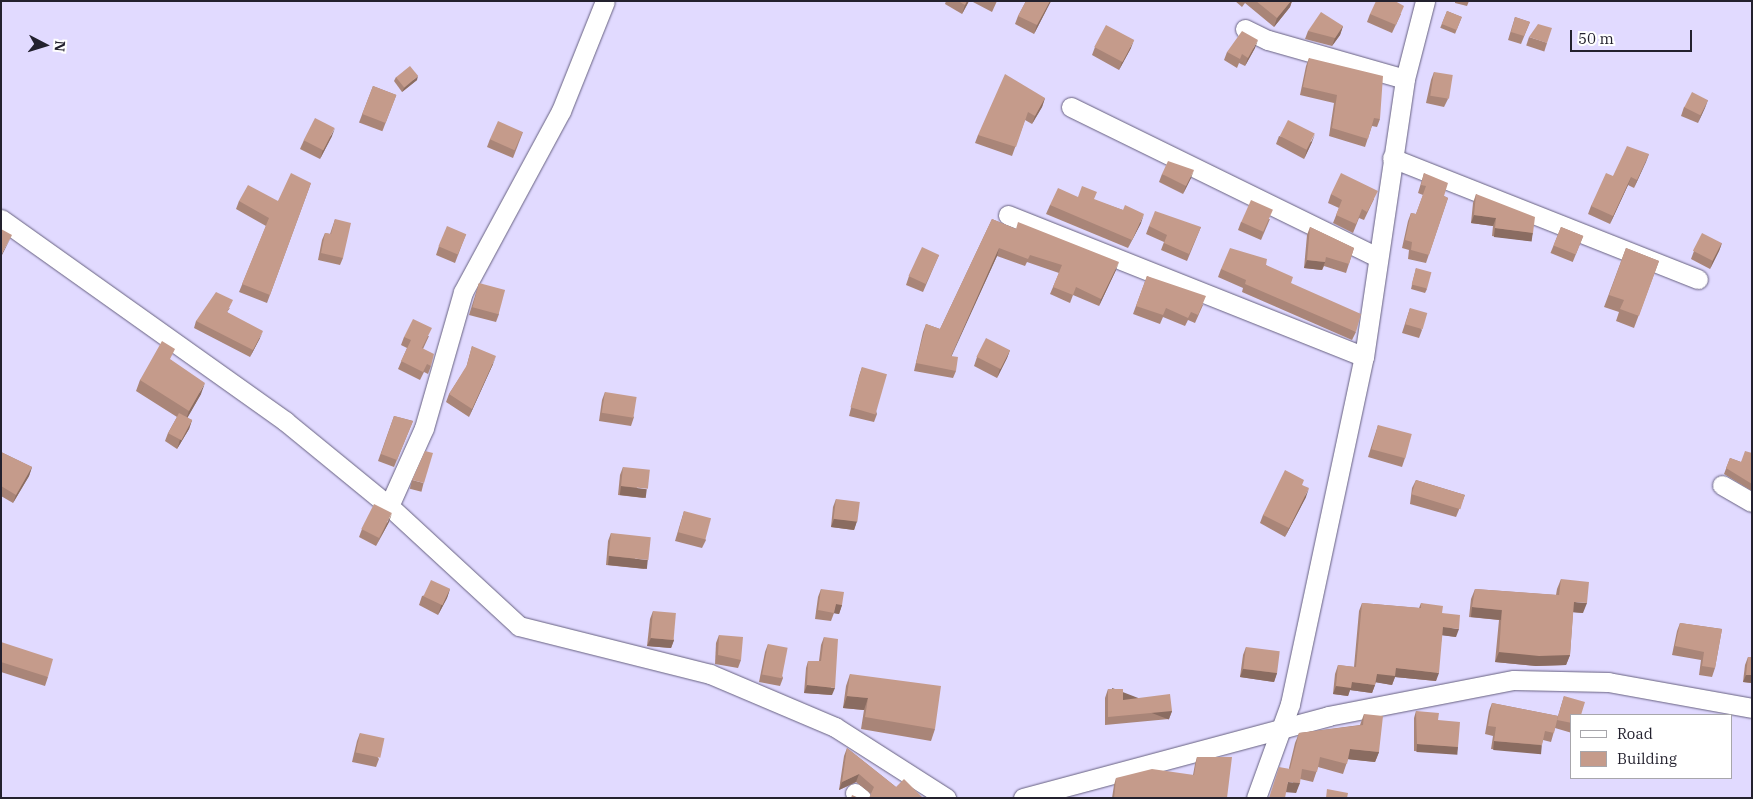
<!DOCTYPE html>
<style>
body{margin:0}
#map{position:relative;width:1753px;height:799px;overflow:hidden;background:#e1daff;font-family:"IBM Plex Serif",serif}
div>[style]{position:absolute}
.roads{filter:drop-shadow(0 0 1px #666080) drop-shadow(0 0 1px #666080)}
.minor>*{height:19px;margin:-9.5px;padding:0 9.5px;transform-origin:9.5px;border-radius:9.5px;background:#fff}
.wall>*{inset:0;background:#a98578;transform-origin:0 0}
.shaded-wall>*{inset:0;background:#8a6c61;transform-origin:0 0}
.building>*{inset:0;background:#c59b8b;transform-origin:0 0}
span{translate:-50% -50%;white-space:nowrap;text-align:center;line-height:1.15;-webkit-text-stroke:4px #fff;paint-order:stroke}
.frame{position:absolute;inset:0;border:2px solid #23212e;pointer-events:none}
.legend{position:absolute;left:1570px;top:714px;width:162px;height:65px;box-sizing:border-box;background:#fff;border:1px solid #a7a6ab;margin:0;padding:6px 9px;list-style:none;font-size:15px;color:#23212e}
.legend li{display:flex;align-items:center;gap:10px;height:25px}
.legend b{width:25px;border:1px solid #a7a6ab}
.north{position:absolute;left:20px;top:20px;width:50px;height:50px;-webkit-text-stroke:4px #fff;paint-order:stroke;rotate:95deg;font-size:14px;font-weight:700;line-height:20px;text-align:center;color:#23212e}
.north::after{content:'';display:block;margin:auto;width:18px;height:22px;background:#23212e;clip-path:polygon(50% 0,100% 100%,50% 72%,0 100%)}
.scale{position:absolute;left:1570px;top:30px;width:122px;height:22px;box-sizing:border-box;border:2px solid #23212e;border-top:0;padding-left:6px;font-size:15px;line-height:18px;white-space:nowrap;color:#23212e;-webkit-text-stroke:4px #fff;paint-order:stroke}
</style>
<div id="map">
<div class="roads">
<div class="minor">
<div style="left:1245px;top:29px;width:25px;rotate:26deg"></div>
<div style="left:1268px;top:40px;width:142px;rotate:15.9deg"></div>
<div style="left:1071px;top:107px;width:341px;rotate:26.1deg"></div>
<div style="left:1392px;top:158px;width:329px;rotate:21.6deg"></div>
<div style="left:1008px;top:215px;width:383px;rotate:21.7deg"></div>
<div style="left:1px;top:219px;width:349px;rotate:35.4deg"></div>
<div style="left:285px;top:421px;width:134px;rotate:39.3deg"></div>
<div style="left:389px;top:506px;width:177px;rotate:42.7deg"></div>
<div style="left:519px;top:626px;width:197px;rotate:14.1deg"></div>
<div style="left:710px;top:674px;width:136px;rotate:23deg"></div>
<div style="left:835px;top:727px;width:132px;rotate:32.6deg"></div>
<div style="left:1722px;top:485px;width:34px;rotate:30deg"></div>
<div style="left:389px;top:506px;width:85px;rotate:-65.8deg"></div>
<div style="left:424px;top:428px;width:141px;rotate:-74deg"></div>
<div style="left:463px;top:292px;width:206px;rotate:-61.6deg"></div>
<div style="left:561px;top:111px;width:118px;rotate:-68.2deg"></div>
<div style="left:855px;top:793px;width:8px;rotate:40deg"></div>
<div style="left:1023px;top:798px;width:316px;rotate:-15deg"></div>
<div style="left:1328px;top:716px;width:189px;rotate:-11deg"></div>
<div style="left:1514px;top:680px;width:94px;rotate:1.2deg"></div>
<div style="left:1608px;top:682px;width:146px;rotate:10.2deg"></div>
<div style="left:1256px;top:798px;width:100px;rotate:-70.1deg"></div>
<div style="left:1290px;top:704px;width:355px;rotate:-78deg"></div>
<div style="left:1364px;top:357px;width:281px;rotate:-81.6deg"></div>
<div style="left:1405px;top:79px;width:81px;rotate:-75.6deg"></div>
</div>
</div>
<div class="wall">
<div style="clip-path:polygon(946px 1px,969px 1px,962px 14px,945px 4px)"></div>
<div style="clip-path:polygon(974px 1px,997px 1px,992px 12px,973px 2px)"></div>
<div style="clip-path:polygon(1026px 1px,1051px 1px,1034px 34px,1015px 24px,1018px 16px)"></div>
<div style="clip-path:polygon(1235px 1px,1292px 1px,1290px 7px,1274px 27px,1245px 3px,1242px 7px)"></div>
<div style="clip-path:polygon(1455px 1px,1469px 1px,1467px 6px,1455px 3px)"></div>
<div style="left:1447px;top:11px;width:16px;height:18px;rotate:22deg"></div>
<div style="clip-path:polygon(1370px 14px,1401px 14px,1392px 33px,1367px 22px)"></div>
<div style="clip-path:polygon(1515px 17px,1530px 22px,1521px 44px,1508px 40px)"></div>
<div style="clip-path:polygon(1343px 26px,1340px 35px,1332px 46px,1305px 39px,1308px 31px)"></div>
<div style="left:1529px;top:37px;width:19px;height:9px;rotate:18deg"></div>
<div style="clip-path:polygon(1095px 47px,1131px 48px,1119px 70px,1092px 55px)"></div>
<div style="clip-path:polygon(1255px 48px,1245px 66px,1239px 63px,1237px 68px,1224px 60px,1227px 52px)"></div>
<div style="clip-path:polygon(1309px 58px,1380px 119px,1377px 127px,1372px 126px,1365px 147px,1329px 136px,1334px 103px,1300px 95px,1306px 66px)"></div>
<div style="clip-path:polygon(1434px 72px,1448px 99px,1444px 107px,1426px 103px,1431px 80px)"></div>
<div style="clip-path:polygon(396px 77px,417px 80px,402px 92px,394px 81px)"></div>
<div style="left:373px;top:86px;width:25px;height:39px;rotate:21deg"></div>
<div style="clip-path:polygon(1045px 98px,1042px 107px,1032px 124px,1025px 120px,1012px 156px,975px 143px,978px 135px)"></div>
<div style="clip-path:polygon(1708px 100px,1698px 123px,1681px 116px,1684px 107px)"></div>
<div style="clip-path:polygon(523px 132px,513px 158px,487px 147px,490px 139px)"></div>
<div style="clip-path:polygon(332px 136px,320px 159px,300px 149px,304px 140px)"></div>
<div style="clip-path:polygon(1279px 136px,1312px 142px,1304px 159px,1276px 144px)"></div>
<div style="clip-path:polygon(1649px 154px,1634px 188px,1628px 185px,1610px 224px,1588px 214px,1591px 206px,1613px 176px)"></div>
<div style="clip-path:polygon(1424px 173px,1444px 196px,1448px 198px,1426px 263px,1408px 259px,1409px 250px,1402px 248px,1408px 221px,1411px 213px,1416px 214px,1423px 195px,1418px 193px)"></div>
<div style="clip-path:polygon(1162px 174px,1191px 178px,1183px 194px,1159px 182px)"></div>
<div style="clip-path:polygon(311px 183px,267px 303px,239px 292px,266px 226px,236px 209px,239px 201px,278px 201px)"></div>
<div style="clip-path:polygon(1331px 194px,1374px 199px,1364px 220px,1359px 218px,1353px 233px,1333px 223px,1339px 208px,1328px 203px)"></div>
<div style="clip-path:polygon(1476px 194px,1533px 233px,1530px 241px,1492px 236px,1493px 226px,1471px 223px,1473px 203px)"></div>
<div style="clip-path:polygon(1078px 197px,1094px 200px,1123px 210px,1141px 223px,1128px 248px,1046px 214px,1050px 205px)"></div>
<div style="clip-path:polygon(335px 219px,343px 258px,340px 265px,318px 260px,322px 240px,325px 233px,330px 234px)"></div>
<div style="clip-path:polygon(992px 219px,1016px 229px,1116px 270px,1099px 306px,1073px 295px,1070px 303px,1050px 294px,1059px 273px,1027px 262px,1025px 266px,997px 256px,951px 356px,956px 371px,953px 378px,914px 371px,923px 332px,926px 324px,940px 329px)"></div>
<div style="clip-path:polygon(1270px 219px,1261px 240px,1238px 230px,1241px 222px)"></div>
<div style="clip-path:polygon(1149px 226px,1201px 227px,1187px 261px,1161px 250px,1164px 242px,1146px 234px)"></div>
<div style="clip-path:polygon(1310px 227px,1354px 248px,1346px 273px,1324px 266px,1322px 270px,1304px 268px,1307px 235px)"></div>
<div style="left:1561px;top:227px;width:24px;height:28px;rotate:22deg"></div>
<div style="clip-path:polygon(466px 234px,455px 263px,436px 255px,439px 246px)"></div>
<div style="clip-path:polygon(1722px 243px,1719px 251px,1710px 269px,1691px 259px,1694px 251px)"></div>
<div style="clip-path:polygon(1626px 248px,1659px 261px,1634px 328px,1616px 321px,1619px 312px,1604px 307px)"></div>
<div style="clip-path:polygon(939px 255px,923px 292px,906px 285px,909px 276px)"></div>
<div style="clip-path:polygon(1266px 265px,1356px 332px,1352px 340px,1242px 292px,1243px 288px,1218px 277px,1221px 269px)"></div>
<div style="clip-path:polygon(1416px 268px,1427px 289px,1425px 293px,1411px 289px)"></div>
<div style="clip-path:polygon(1147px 276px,1203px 305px,1195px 323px,1188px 320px,1185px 326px,1163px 317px,1160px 324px,1133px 314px)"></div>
<div style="clip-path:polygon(479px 283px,499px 314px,496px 322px,469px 315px)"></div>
<div style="clip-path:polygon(230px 308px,227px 312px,260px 338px,250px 357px,194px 328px,196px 321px)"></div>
<div style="clip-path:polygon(1410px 308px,1422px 330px,1419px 338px,1402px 333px)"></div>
<div style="clip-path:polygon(429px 336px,423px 349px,431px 366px,428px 374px,424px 372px,420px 380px,398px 369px,407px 348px,401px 345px,404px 337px)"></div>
<div style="clip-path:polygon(472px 346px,493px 364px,469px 417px,446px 402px,449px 394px,466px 368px)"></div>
<div style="clip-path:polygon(1010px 350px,1007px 358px,997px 378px,974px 366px,977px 357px)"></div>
<div style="clip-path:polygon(171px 360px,201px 394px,187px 418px,192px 420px,189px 429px,177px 449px,165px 441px,168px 433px,177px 417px,136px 391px,140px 380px)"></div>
<div style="clip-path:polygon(862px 367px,877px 414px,874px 422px,849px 416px,859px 376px)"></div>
<div style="clip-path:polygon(605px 392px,634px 417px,631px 426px,599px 421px,602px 400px)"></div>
<div style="clip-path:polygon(394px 416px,413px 421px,394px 467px,378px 461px)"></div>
<div style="clip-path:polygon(1378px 425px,1405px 458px,1402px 467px,1368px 457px)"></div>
<div style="clip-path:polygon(1px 452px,32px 467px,29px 476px,13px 503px,1px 496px)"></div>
<div style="clip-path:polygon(1752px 453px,1752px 491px,1724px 474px,1730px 458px,1741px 462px)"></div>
<div style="clip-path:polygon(623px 467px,644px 498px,618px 495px,620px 475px)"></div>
<div style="left:412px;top:480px;width:12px;height:9px;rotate:14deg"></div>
<div style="clip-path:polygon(1416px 480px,1465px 495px,1456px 517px,1410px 504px,1412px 488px)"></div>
<div style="clip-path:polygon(1302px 485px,1306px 497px,1285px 537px,1260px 523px,1263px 515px)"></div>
<div style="clip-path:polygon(836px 499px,857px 521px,854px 530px,831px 527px,833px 507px)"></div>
<div style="clip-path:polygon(684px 511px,706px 540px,702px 548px,675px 541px)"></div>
<div style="clip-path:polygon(389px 522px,376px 546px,359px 537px,362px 529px)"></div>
<div style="clip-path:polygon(611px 533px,645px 569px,606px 565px,608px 541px)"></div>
<div style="clip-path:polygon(1561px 579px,1583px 613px,1573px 612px,1570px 655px,1566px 665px,1536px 666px,1495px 662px,1499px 620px,1469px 617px,1471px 599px,1475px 589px,1556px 595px,1557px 589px)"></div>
<div style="clip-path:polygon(450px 589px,447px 598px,438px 615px,419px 605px,422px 596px)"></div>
<div style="clip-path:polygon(821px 589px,842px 605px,839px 614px,834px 613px,831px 621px,815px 619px,818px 597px)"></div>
<div style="clip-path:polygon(1362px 603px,1419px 608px,1421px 603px,1442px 613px,1456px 637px,1442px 635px,1436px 681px,1395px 677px,1392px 685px,1376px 682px,1372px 693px,1350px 690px,1348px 696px,1333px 694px,1335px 674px,1338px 665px,1354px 667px,1359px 611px)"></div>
<div style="clip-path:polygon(653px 611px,674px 640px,671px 648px,647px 646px,650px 619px)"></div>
<div style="clip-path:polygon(1680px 623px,1722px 629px,1715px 668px,1712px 677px,1699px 675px,1701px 660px,1672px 655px,1677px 631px)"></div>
<div style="clip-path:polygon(719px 635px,741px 660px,738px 668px,715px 664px,716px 643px)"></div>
<div style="clip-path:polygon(824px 637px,832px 695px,804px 693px,806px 668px,808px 661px,819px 661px,821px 645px)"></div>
<div style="clip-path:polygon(1px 642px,48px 677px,45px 686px,1px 672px)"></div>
<div style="clip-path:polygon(768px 644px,783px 678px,780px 686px,759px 682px,765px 652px)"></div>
<div style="clip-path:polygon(1246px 647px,1277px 673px,1274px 682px,1240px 677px,1243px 655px)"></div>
<div style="clip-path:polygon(1748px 657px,1752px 657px,1752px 683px,1743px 682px,1745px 665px)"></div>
<div style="clip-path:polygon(850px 674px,935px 729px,931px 741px,861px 729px,864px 710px,843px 708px,846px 686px)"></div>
<div style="clip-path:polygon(1108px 689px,1123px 700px,1172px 711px,1169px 719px,1105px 725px,1105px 698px)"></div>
<div style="clip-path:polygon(1564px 696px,1572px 715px,1572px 733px,1555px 728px,1551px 742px,1543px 740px,1539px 753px,1491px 749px,1493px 736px,1485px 734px,1489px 711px,1492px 703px,1558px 716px)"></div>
<div style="clip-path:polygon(1416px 711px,1438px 720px,1458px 747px,1456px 754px,1414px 751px,1414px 718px)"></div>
<div style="clip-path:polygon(1364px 714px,1379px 752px,1375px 762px,1348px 759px,1343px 774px,1318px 767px,1313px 782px,1300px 779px,1296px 793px,1289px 768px,1295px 743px,1299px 733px,1360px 725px)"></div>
<div style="clip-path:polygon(360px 733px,379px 759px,376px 767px,352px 762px,357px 741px)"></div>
<div style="clip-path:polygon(847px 748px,896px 787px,922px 797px,871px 794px,856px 782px,839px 790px,844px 756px)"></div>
<div style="clip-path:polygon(1197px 757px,1227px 798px,1112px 798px,1114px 785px,1116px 778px,1193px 775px,1195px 764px)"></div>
</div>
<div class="shaded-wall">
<div style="clip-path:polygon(967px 1px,969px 1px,962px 14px,965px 5px)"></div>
<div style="clip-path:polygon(1050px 1px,1051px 1px,1034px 34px,1037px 25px)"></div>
<div style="clip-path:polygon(1291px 1px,1292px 1px,1290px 7px,1274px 27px,1277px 18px)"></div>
<div style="clip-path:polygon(1343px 26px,1340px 35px,1332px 46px,1335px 38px)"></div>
<div style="clip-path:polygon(1134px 40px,1131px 48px,1119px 70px,1122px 62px)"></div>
<div style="clip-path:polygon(1258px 40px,1255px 48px,1245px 66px,1248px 58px)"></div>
<div style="clip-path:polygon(418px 76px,417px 80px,402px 92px,404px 88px)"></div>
<div style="clip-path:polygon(1045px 98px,1042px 107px,1032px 124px,1035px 116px)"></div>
<div style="clip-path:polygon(1708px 100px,1705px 108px,1698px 123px,1701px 115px)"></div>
<div style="clip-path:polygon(335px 128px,332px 136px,320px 159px,323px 150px)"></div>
<div style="clip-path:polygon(1315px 134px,1312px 142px,1304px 159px,1307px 150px)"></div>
<div style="clip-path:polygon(1649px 154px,1646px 162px,1634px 188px,1637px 180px)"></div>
<div style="clip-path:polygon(1194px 170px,1191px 178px,1183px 194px,1186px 186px)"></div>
<div style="clip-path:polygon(1631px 177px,1628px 185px,1610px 224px,1613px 216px)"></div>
<div style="clip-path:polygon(1144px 214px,1141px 223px,1128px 248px,1132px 240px)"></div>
<div style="clip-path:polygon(1474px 215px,1496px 218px,1493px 226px,1471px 223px)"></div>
<div style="left:1495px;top:228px;width:38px;height:9px;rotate:7deg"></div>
<div style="clip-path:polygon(12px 235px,1px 257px,1px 255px)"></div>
<div style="clip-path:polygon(1722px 243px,1719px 251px,1710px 269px,1713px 260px)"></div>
<div style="clip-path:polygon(999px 248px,997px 256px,948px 364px,951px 356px)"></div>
<div style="clip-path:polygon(1307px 260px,1325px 262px,1322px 270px,1304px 268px)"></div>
<div style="clip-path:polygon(1119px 262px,1116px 270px,1099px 306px,1101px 299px)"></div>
<div style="clip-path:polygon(263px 331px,260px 338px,250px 357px,253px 350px)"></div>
<div style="clip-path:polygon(1010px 350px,1007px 358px,997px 378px,1000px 369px)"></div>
<div style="clip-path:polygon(496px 356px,493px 364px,469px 417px,472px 409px)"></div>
<div style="clip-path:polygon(205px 383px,201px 394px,185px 422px,189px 411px)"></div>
<div style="clip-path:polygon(192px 420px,189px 429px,177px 449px,180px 440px)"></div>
<div style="clip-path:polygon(32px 467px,29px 476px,13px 503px,16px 495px)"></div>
<div style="left:621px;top:486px;width:26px;height:9px;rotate:7deg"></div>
<div style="clip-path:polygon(1309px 488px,1306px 497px,1285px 537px,1289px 528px)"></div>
<div style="clip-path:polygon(392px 513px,389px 522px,376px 546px,380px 538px)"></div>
<div style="clip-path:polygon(834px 519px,857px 521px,854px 530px,831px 527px)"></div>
<div style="left:609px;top:556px;width:39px;height:9px;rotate:6deg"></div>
<div style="clip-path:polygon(450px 589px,447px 598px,438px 615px,441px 606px)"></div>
<div style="clip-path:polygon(1574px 602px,1587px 603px,1583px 613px,1570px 612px)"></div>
<div style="clip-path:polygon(836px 604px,842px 605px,839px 614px,833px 613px)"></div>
<div style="left:1472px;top:607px;width:30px;height:10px;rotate:6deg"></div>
<div style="clip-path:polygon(1443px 627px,1459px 629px,1456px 637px,1440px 635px)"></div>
<div style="clip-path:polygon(651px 638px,674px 640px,671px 648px,647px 646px)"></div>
<div style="clip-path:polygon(1499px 652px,1570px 655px,1566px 665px,1536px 666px,1495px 662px)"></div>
<div style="clip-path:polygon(1396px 668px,1439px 673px,1436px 681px,1395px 677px,1392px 685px,1374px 682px,1377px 674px)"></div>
<div style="clip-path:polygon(1243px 669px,1277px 673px,1274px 682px,1240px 677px)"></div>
<div style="clip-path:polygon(1746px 675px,1752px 675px,1752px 683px,1743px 682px)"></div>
<div style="clip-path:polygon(1352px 682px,1375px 685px,1372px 693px,1350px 690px,1348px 696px,1333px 694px,1336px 686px)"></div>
<div style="clip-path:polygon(807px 685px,835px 688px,832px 695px,804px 693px)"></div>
<div style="clip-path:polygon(847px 696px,868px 698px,864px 710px,843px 708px)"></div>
<div style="left:1172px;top:711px;width:9px;height:64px;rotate:111deg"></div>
<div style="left:1494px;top:741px;width:48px;height:9px;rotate:5deg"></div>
<div style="left:1417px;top:744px;width:41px;height:8px;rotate:4deg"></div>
<div style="clip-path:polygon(1350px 749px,1379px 752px,1375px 762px,1346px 759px)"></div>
<div style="clip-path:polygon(859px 774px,856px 782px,839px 790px,842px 782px)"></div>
<div style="clip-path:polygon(1288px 782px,1300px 783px,1296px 793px,1284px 792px)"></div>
</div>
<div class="building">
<div style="clip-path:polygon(958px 1px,967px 1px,965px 5px)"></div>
<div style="clip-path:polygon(1026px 1px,1050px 1px,1037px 25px,1018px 16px)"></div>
<div style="clip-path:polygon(1256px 1px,1291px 1px,1277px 18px)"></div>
<div style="clip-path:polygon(1376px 1px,1395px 1px,1404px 6px,1396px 25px,1370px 14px)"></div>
<div style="left:1447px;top:11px;width:16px;height:14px;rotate:22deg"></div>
<div style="clip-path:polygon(1321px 12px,1343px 26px,1335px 38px,1308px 31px)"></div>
<div style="clip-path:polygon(1515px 17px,1530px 22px,1524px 36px,1511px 32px)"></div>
<div style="clip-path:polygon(1538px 24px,1552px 28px,1547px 43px,1529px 37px)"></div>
<div style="left:1106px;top:25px;width:32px;height:25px;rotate:28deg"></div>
<div style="clip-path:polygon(1242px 31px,1258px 40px,1248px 58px,1242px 54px,1240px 59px,1227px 52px)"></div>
<div style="clip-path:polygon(1309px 58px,1383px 76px,1380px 119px,1374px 118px,1368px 139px,1332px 128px,1337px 95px,1303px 87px)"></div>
<div style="left:410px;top:66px;width:13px;height:18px;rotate:51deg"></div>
<div style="left:1434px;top:72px;width:19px;height:24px;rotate:9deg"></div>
<div style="clip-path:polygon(1005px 74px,1045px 98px,1035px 116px,1028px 112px,1016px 147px,978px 135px)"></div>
<div style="left:373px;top:86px;width:25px;height:30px;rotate:21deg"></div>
<div style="left:1692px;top:92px;width:18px;height:17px;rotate:27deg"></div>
<div style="left:315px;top:118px;width:22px;height:25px;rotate:27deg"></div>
<div style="left:1288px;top:120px;width:30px;height:18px;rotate:27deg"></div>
<div style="left:498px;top:121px;width:27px;height:20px;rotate:24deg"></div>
<div style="clip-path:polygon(1627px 146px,1649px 154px,1637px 180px,1631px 177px,1613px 216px,1591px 206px,1606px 173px,1613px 176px)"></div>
<div style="clip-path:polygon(1168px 161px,1194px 170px,1186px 186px,1162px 174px)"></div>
<div style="clip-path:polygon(291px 173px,311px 183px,270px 295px,242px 284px,269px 218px,239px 201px,248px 185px,278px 201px)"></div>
<div style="clip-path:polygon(1341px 173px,1378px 191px,1367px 212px,1362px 209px,1356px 224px,1336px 215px,1342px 200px,1331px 194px)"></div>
<div style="clip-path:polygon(1424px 173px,1448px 183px,1444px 196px,1448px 198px,1429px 255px,1411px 250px,1412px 242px,1405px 240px,1411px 213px,1416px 214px,1426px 186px,1421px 185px)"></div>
<div style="clip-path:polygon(1082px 186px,1097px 192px,1094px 199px,1123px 210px,1125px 205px,1144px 214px,1132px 240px,1050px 205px,1058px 188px,1078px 197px)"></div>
<div style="clip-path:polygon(1476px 194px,1535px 217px,1533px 233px,1495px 228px,1496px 218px,1474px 215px)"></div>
<div style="left:1251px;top:200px;width:24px;height:24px;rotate:24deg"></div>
<div style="clip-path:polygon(1155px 211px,1201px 227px,1189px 254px,1164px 243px,1167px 235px,1149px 226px)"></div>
<div style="clip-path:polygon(335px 219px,351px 223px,343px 258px,321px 253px,325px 233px,331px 234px)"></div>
<div style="clip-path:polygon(992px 219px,1016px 229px,1018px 222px,1119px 262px,1101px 299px,1076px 287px,1073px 295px,1053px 287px,1062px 265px,1030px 255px,1028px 259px,999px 248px,951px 356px,958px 357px,956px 371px,916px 363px,926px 324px,940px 329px)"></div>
<div style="left:447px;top:226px;width:21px;height:22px;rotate:23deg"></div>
<div style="clip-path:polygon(1310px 227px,1354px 248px,1349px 264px,1326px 257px,1325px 262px,1307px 260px)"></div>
<div style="left:1561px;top:227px;width:24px;height:20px;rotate:22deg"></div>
<div style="clip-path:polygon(1px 229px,12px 235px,1px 255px)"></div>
<div style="left:1702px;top:233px;width:22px;height:20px;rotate:27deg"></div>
<div style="left:922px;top:247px;width:19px;height:32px;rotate:25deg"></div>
<div style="clip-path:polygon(1230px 248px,1267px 259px,1266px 265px,1293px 277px,1291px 283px,1361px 314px,1356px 332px,1245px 284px,1246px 280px,1221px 269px)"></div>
<div style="clip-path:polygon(1626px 248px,1659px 261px,1639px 316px,1620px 309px,1624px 300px,1609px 295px)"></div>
<div style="left:1416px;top:268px;width:16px;height:17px;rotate:15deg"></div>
<div style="clip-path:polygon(1147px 276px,1206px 296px,1198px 315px,1191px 312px,1188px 318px,1166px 308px,1163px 315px,1136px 306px)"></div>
<div style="left:479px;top:283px;width:27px;height:25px;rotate:15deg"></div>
<div style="clip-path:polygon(216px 292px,233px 300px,227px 312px,263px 331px,253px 350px,196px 321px)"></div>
<div style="left:1410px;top:308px;width:18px;height:17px;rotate:16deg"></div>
<div style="clip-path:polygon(413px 319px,432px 328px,422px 348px,434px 354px,431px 366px,427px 364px,423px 372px,401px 361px,411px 340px,404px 337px)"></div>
<div style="left:986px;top:338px;width:27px;height:21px;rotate:27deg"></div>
<div style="clip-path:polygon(162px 341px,175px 349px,170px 359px,205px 383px,189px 411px,140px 380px)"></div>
<div style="clip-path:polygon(472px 346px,496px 356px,472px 409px,449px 394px,467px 365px)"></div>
<div style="left:862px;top:367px;width:26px;height:42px;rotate:16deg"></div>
<div style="left:605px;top:392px;width:32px;height:21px;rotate:9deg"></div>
<div style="left:179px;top:413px;width:15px;height:23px;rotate:28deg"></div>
<div style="clip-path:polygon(394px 416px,413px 421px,397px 460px,381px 454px)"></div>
<div style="left:1378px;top:425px;width:35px;height:25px;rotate:15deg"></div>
<div style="clip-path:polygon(425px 451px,433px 453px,424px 483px,412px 480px)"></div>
<div style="clip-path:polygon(1745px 451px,1752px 453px,1752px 484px,1726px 468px,1730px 458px,1741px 462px)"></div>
<div style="clip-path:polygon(1px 452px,32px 467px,16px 495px,1px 486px)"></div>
<div style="left:623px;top:467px;width:27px;height:19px;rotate:6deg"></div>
<div style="clip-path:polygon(1285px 470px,1304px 480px,1302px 485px,1309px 488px,1289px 528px,1263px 515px)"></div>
<div style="left:1416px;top:480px;width:51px;height:15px;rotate:17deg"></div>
<div style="left:836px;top:499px;width:24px;height:20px;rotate:7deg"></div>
<div style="left:374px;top:504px;width:20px;height:28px;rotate:27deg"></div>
<div style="left:684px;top:511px;width:28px;height:22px;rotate:15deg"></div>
<div style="left:611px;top:533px;width:40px;height:23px;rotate:6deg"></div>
<div style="clip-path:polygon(1561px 579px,1589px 582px,1587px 603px,1574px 602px,1570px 655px,1539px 656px,1499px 652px,1502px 610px,1472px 607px,1475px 589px,1559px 595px)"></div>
<div style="left:431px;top:580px;width:21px;height:18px;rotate:25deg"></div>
<div style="clip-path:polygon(821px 589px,844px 592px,842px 605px,836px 604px,834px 613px,818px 610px)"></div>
<div style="clip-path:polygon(1362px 603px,1421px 608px,1421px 603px,1443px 606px,1442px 613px,1460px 615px,1459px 629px,1443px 627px,1439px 673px,1396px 668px,1395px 676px,1377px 674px,1375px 685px,1352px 682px,1351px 688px,1336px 686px,1338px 665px,1356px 667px)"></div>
<div style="left:653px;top:611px;width:23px;height:27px;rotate:5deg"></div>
<div style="clip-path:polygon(1680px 623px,1722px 629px,1715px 668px,1702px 666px,1704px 652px,1675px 646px)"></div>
<div style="clip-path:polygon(719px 635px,743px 637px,741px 660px,718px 655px)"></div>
<div style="clip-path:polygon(824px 637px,838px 639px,835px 688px,807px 685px,808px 661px,821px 661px)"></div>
<div style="clip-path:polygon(1px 642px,53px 659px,48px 677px,1px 662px)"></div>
<div style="left:768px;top:644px;width:20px;height:31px;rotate:11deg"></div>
<div style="left:1246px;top:647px;width:34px;height:22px;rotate:7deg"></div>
<div style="clip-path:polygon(1748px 657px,1752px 657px,1752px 675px,1746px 675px)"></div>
<div style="clip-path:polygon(850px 674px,941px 686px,935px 729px,865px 717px,868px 698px,847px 696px)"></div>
<div style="clip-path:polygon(1108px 689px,1123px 689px,1123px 700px,1170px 694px,1172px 711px,1108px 717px)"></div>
<div style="clip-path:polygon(1564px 696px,1585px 702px,1581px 715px,1572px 715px,1572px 723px,1557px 720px)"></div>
<div style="clip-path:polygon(1492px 703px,1558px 716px,1554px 733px,1545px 731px,1542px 745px,1494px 741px,1496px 727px,1488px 726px)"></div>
<div style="clip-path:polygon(1416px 711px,1439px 713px,1438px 720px,1460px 722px,1458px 747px,1417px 744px)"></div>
<div style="clip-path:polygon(1364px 714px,1383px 716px,1379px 752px,1350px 749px,1347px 764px,1320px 757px,1317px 772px,1302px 769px,1300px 783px,1288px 782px,1285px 798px,1269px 798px,1279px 767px,1290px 769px,1299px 733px,1363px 725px)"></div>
<div style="left:360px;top:733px;width:25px;height:20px;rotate:12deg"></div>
<div style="clip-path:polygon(847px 748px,896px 787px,904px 779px,922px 797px,921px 798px,869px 798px,874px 787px,859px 774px,842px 782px)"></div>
<div style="clip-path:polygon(1197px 757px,1232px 757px,1227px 798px,1114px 798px,1116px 778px,1152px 769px,1194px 775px)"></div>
<div style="clip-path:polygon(1327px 789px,1348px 793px,1347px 798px,1326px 798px)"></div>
<div style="clip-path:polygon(852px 795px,859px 798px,851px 798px)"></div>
</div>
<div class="frame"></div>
<ul class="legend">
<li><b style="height:6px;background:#fff"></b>Road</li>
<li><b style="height:14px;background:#c59b8b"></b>Building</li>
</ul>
<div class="north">N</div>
<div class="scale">50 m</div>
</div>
